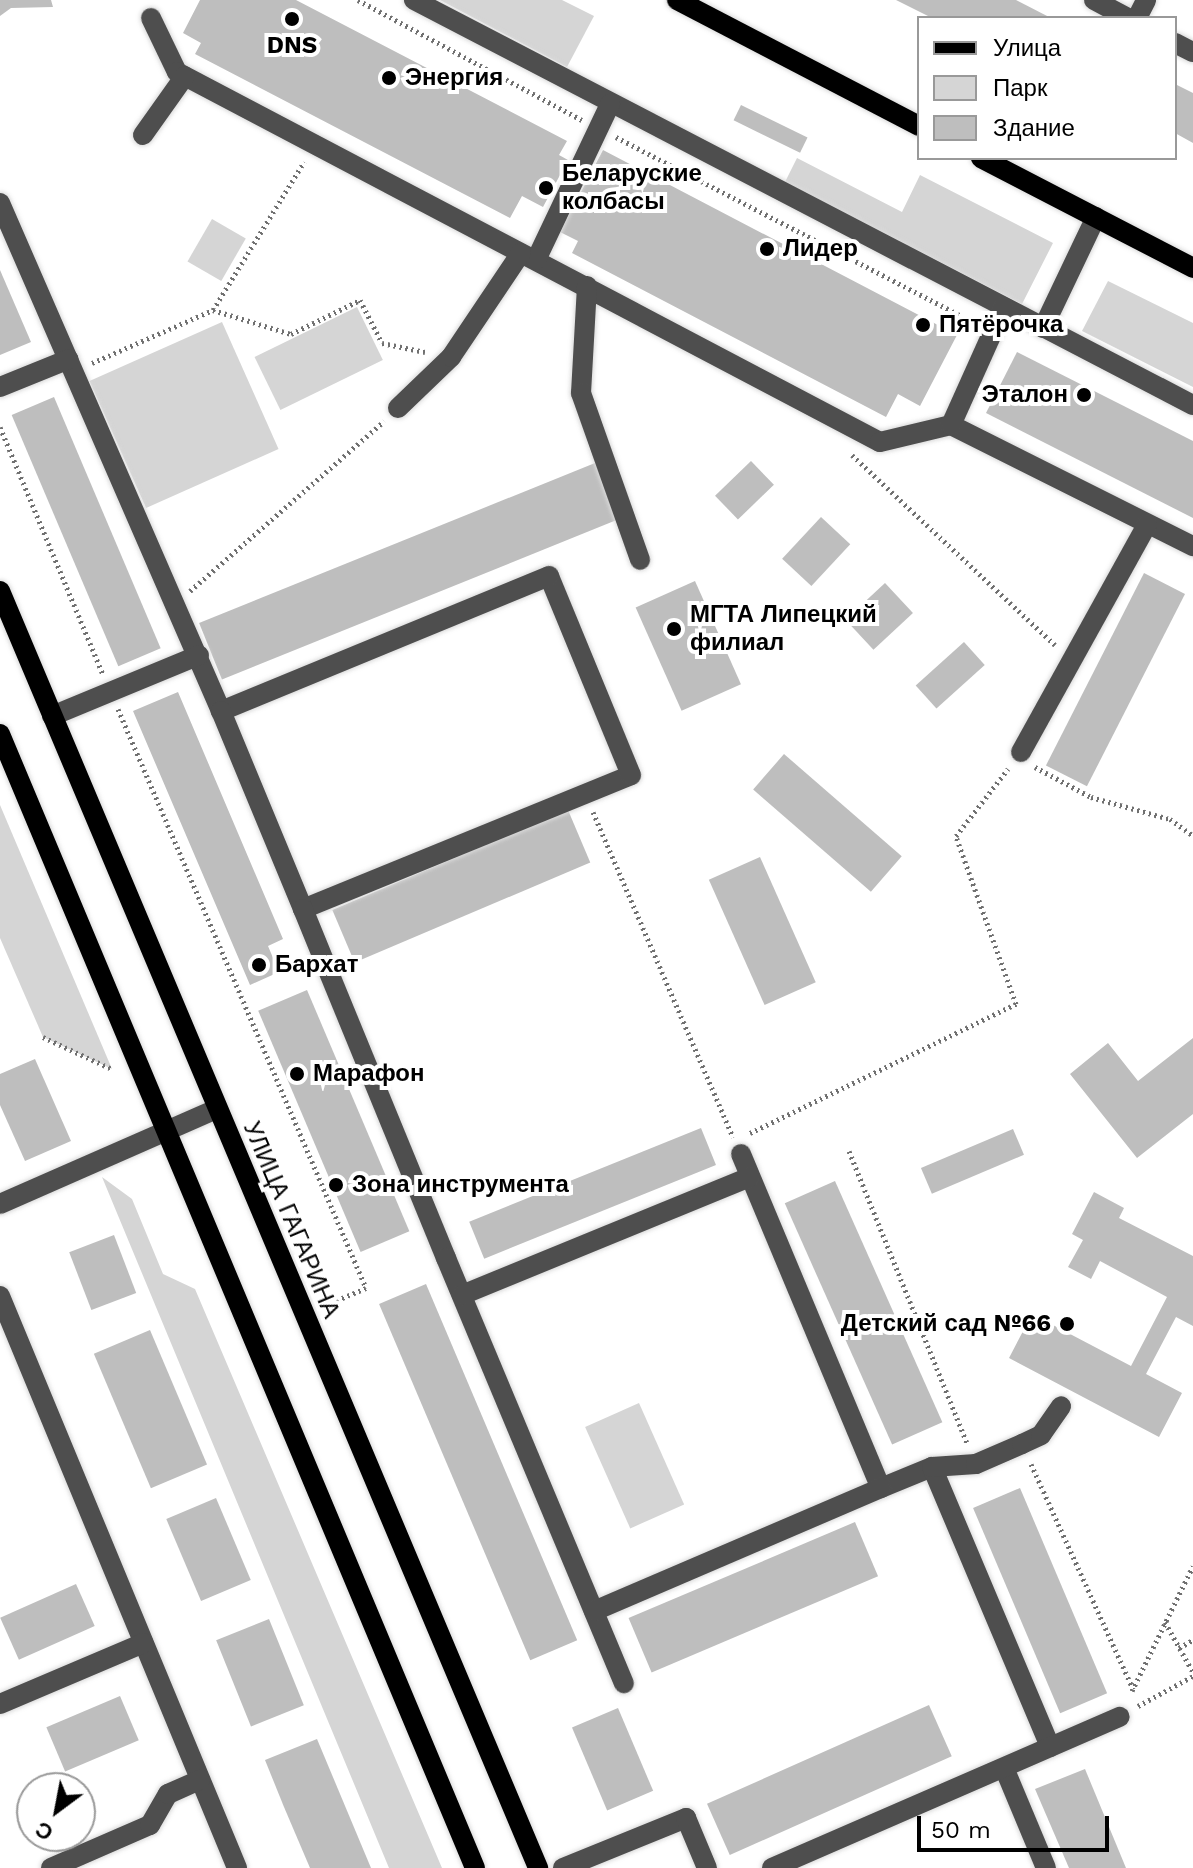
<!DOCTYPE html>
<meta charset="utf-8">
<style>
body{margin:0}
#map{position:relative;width:1193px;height:1868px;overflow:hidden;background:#fff;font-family:"Work Sans",sans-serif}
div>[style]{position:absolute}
.green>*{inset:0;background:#d5d5d5;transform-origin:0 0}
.building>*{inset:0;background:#bebebe;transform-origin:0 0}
.path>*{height:5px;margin-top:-2.5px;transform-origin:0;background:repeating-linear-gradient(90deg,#707070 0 2px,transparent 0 6px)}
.roads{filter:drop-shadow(0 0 2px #dbdbdb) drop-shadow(0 0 2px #dbdbdb)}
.minor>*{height:20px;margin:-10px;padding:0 10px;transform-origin:10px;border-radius:10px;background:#4e4e4e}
.major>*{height:20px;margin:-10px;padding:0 10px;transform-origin:10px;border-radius:10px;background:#000}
.dots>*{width:22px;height:22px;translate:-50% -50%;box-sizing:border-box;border:4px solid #fff;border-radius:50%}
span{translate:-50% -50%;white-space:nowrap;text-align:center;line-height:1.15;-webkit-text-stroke:8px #fff;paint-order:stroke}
.poi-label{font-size:24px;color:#000;font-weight:700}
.left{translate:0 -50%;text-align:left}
.right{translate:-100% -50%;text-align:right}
.street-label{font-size:24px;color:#000}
.legend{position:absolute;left:917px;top:16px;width:260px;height:144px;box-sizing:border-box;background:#fff;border:2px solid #999;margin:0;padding:10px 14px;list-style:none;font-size:24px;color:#000}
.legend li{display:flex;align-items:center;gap:16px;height:40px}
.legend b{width:40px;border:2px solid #999}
.north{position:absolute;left:16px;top:1772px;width:80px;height:80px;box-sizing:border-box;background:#fff;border:2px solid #999;border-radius:50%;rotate:212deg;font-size:22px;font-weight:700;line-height:32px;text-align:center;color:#000}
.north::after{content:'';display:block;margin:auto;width:28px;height:36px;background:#000;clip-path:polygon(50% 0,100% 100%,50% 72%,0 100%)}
.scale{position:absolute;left:917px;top:1816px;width:192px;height:36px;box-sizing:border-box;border:4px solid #000;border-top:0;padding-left:10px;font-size:24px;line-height:28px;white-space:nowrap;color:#000;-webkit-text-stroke:6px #fff;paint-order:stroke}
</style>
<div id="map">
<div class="green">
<div style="clip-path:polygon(440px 0,562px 0,594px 16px,567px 67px)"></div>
<div style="clip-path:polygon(797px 158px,902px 212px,920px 175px,1053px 243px,1022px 304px,785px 182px)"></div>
<div style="left:212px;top:219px;width:39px;height:49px;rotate:30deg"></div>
<div style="clip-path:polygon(1108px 281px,1193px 323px,1193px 387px,1082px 331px)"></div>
<div style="left:357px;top:307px;width:59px;height:114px;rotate:64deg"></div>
<div style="left:222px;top:322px;width:139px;height:145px;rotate:66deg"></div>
<div style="clip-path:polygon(0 805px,112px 1069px,43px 1037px,0 938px)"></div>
<div style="clip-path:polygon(102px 1177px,132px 1199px,163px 1274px,195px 1289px,442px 1868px,389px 1868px)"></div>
<div style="left:639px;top:1403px;width:111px;height:59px;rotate:66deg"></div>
</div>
<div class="building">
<div style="clip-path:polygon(0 0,51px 0,53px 7px,11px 8px,0 16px)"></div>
<div style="clip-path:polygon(200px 0,296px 0,567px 141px,559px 155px,568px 160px,543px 207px,522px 196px,510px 218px,195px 54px,201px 43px,183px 33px)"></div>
<div style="clip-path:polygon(896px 0,1016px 0,1051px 18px,932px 18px)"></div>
<div style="clip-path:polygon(1175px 84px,1193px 93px,1193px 143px,1175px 133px)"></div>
<div style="left:741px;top:105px;width:74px;height:17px;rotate:26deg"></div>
<div style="clip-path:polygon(603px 150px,957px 335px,920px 406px,898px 394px,886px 417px,572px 253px,578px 241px,560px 232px)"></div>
<div style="clip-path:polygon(0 270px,31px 342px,0 355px)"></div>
<div style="clip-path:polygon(1017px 352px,1193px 441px,1193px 518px,986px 413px)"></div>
<div style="left:54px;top:397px;width:273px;height:46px;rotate:67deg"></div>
<div style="left:751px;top:461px;width:33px;height:50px;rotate:46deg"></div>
<div style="left:595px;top:463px;width:61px;height:427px;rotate:68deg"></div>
<div style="left:821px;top:517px;width:40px;height:57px;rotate:43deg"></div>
<div style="left:1144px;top:573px;width:46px;height:216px;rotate:27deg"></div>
<div style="left:695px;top:581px;width:113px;height:65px;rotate:66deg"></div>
<div style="left:885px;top:583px;width:41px;height:54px;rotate:47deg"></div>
<div style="left:964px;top:642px;width:31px;height:65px;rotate:48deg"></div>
<div style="clip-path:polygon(178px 692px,283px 939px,268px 946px,279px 972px,250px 985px,133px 711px)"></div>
<div style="left:784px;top:754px;width:156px;height:47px;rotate:41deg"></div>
<div style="left:568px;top:810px;width:57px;height:256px;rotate:67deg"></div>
<div style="left:760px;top:857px;width:137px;height:56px;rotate:66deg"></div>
<div style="left:307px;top:990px;width:262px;height:53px;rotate:67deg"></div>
<div style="clip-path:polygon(1193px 1038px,1193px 1114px,1137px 1158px,1070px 1074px,1108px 1043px,1138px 1081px)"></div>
<div style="clip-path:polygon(35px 1059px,71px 1141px,25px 1161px,0 1105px,0 1074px)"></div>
<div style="left:701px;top:1128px;width:40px;height:250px;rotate:68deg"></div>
<div style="left:1013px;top:1129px;width:28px;height:100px;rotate:67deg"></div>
<div style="left:835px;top:1181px;width:264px;height:55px;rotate:66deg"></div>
<div style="clip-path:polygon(1094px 1192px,1124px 1208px,1119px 1218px,1193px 1256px,1193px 1326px,1176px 1317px,1146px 1374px,1182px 1393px,1159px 1437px,1009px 1358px,1032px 1314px,1131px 1366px,1167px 1297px,1100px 1261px,1091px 1279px,1068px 1267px,1083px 1240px,1072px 1234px)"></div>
<div style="left:114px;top:1235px;width:62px;height:48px;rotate:69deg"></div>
<div style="left:426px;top:1284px;width:387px;height:51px;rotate:67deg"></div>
<div style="left:150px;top:1330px;width:146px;height:61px;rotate:67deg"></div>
<div style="left:1020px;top:1488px;width:223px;height:51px;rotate:67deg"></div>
<div style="left:216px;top:1498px;width:89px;height:54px;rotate:67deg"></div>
<div style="left:855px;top:1522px;width:59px;height:246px;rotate:67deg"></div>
<div style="left:76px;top:1584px;width:46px;height:83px;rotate:66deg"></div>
<div style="left:269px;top:1619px;width:93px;height:57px;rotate:68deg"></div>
<div style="left:120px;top:1696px;width:48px;height:80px;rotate:67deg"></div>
<div style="left:929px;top:1705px;width:56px;height:243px;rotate:66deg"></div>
<div style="left:618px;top:1708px;width:90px;height:50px;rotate:67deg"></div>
<div style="clip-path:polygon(317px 1739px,371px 1868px,310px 1868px,284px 1807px,265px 1760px)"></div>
<div style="clip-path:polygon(1085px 1769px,1126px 1868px,1069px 1868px,1035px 1789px)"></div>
</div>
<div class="path">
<div style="left:358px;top:0;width:254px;rotate:28.2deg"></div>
<div style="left:616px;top:137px;width:406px;rotate:27.4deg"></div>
<div style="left:213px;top:310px;width:82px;rotate:17.1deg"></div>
<div style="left:291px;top:334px;width:77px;rotate:-26.2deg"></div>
<div style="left:360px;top:300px;width:48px;rotate:62.9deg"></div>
<div style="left:382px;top:343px;width:44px;rotate:11.8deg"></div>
<div style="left:92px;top:363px;width:132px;rotate:-23.7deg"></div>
<div style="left:213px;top:310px;width:174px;rotate:-58.4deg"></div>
<div style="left:0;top:427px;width:268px;rotate:67.4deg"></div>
<div style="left:852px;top:455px;width:278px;rotate:43.1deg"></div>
<div style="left:190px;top:591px;width:258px;rotate:-41.2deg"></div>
<div style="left:118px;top:709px;width:630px;rotate:66.81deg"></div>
<div style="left:366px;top:1288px;width:33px;rotate:157deg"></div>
<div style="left:1035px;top:767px;width:64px;rotate:28.2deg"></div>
<div style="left:1091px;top:797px;width:82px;rotate:15.6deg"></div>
<div style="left:1170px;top:819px;width:29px;rotate:36deg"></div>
<div style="left:593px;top:812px;width:354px;rotate:66.7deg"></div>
<div style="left:43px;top:1037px;width:76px;rotate:24.9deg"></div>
<div style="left:750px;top:1133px;width:296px;rotate:-25.9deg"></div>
<div style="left:1016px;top:1004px;width:178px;rotate:-109.7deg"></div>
<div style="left:956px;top:836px;width:85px;rotate:-52.2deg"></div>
<div style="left:849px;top:1151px;width:317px;rotate:68deg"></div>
<div style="left:1031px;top:1464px;width:247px;rotate:65.6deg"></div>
<div style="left:1165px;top:1622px;width:57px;rotate:60.8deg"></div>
<div style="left:1179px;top:1648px;width:16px;rotate:-30deg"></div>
<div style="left:1132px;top:1691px;width:139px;rotate:-64deg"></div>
<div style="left:1138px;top:1706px;width:63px;rotate:-28.6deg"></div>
</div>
<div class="roads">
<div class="minor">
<div style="left:414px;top:0;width:878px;rotate:27.47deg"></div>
<div style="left:1094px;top:0;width:38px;rotate:28deg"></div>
<div style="left:151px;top:18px;width:60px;rotate:64.3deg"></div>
<div style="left:177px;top:72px;width:794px;rotate:27.76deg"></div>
<div style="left:880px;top:442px;width:73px;rotate:-13.5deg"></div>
<div style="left:951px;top:425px;width:271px;rotate:26.6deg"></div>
<div style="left:1137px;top:18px;width:20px;rotate:-63deg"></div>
<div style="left:1175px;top:43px;width:20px;rotate:27deg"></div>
<div style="left:143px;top:135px;width:72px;rotate:-54.6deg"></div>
<div style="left:0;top:203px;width:554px;rotate:66.49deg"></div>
<div style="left:536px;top:260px;width:173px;rotate:-64.6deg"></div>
<div style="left:587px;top:286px;width:107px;rotate:93.2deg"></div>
<div style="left:581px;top:393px;width:177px;rotate:70.5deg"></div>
<div style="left:1043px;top:328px;width:123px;rotate:-64.5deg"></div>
<div style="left:0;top:387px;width:74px;rotate:-22.1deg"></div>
<div style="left:398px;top:408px;width:74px;rotate:-43.9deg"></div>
<div style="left:451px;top:357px;width:125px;rotate:-56.1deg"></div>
<div style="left:951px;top:425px;width:129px;rotate:-65.8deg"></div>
<div style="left:52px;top:716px;width:159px;rotate:-22.5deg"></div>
<div style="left:1021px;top:752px;width:260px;rotate:-61deg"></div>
<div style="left:303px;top:909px;width:354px;rotate:-22.2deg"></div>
<div style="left:631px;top:775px;width:215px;rotate:-112.4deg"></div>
<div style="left:549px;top:576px;width:355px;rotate:157.6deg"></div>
<div style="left:221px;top:711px;width:214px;rotate:67.5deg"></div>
<div style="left:303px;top:909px;width:58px;rotate:67.8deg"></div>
<div style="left:325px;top:963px;width:319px;rotate:67.7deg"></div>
<div style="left:446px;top:1258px;width:461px;rotate:67.3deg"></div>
<div style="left:741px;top:1154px;width:362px;rotate:67.3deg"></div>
<div style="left:881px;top:1488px;width:55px;rotate:-22.4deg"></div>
<div style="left:932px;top:1467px;width:304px;rotate:67.1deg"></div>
<div style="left:0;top:1204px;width:236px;rotate:-23.7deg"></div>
<div style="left:462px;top:1295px;width:311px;rotate:-22.3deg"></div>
<div style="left:0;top:1296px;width:619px;rotate:67.49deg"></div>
<div style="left:932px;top:1467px;width:44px;rotate:-3.9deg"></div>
<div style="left:976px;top:1464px;width:50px;rotate:-23.5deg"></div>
<div style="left:1022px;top:1444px;width:21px;rotate:-25deg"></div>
<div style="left:1041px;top:1435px;width:35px;rotate:-55deg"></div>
<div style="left:594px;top:1611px;width:312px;rotate:-23.2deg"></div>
<div style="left:0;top:1704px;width:156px;rotate:-23deg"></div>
<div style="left:1005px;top:1770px;width:106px;rotate:67.3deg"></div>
<div style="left:51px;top:1868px;width:108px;rotate:-23.5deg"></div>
<div style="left:150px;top:1825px;width:36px;rotate:-60deg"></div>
<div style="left:168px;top:1794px;width:35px;rotate:-24deg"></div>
<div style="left:563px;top:1868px;width:133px;rotate:-22.1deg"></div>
<div style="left:686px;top:1818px;width:54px;rotate:67.2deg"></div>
<div style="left:772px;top:1868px;width:379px;rotate:-23.5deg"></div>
</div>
<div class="major">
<div style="left:677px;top:0;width:273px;rotate:27.5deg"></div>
<div style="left:981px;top:158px;width:239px;rotate:27.4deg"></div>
<div style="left:0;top:591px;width:1386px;rotate:67.15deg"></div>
<div style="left:0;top:734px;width:1229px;rotate:67.27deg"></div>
</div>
</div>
<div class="dots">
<div style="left:292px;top:19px;background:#000"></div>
<div style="left:389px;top:78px;background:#000"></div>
<div style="left:546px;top:188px;background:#000"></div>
<div style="left:767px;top:249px;background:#000"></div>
<div style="left:923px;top:325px;background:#000"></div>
<div style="left:1084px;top:395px;background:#000"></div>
<div style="left:674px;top:629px;background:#000"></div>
<div style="left:259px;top:965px;background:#000"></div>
<div style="left:297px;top:1074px;background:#000"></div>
<div style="left:336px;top:1185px;background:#000"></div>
<div style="left:1067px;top:1324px;background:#000"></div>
</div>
<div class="poi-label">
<span style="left:292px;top:46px">DNS</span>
<span class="left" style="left:405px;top:78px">Энергия</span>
<span class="left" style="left:562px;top:188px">Беларуские<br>колбасы</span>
<span class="left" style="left:783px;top:249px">Лидер</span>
<span class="left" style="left:939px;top:325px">Пятёрочка</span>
<span class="right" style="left:1068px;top:395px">Эталон</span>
<span class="left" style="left:690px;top:629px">МГТА Липецкий<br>филиал</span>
<span class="left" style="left:275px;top:965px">Бархат</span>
<span class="left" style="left:313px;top:1074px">Марафон</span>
<span class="left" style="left:352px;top:1185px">Зона инструмента</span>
<span class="right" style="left:1051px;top:1324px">Детский сад №66</span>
</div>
<div class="street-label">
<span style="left:291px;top:1220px;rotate:67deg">УЛИЦА ГАГАРИНА</span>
</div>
<ul class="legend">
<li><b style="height:10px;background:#000"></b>Улица</li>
<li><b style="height:22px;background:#d5d5d5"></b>Парк</li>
<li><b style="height:22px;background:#bebebe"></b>Здание</li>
</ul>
<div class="north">С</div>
<div class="scale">50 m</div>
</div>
